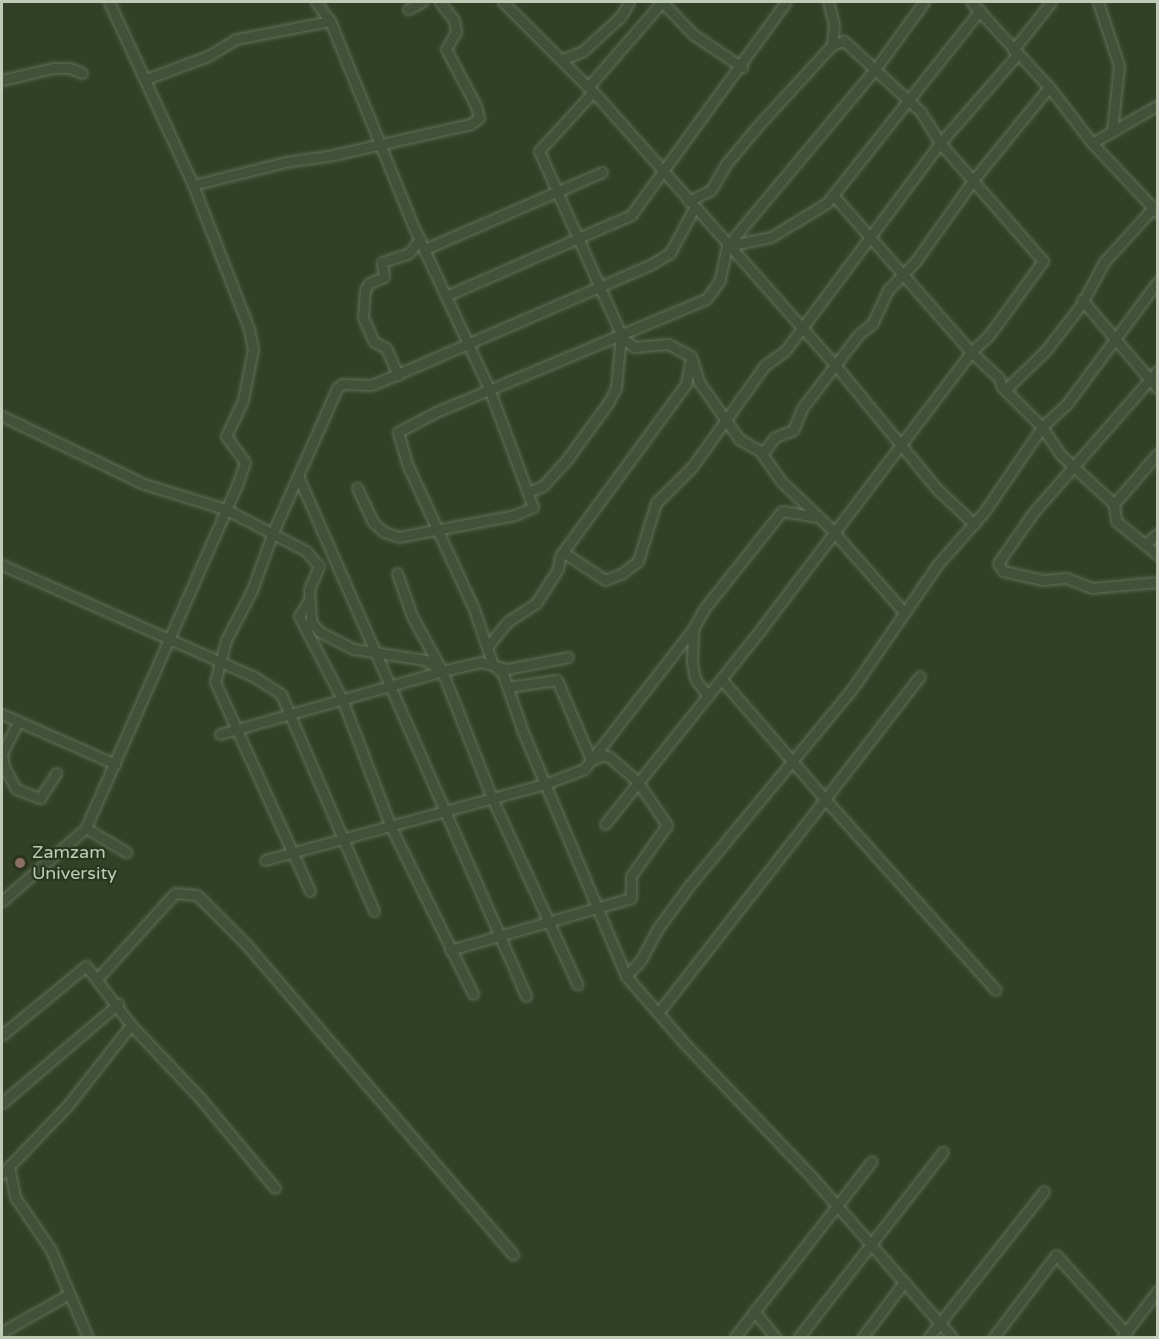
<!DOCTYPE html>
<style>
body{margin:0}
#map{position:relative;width:1159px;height:1339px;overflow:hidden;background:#324125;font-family:"Varela Round",sans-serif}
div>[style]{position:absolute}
.roads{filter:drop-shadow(0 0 2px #626e57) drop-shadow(0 0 2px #626e57)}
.minor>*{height:9px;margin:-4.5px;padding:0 4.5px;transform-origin:4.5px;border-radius:4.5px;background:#445139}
.dots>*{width:16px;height:16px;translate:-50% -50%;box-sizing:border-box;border:3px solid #29361e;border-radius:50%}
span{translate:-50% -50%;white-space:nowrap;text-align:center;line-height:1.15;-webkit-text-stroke:4.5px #29361e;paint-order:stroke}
.poi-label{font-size:18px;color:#bfcbb6}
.left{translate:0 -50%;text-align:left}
.frame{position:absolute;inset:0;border:3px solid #bfcbb6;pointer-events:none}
</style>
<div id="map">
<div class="roads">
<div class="minor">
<div style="left:109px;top:2px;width:201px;rotate:65.3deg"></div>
<div style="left:193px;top:185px;width:155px;rotate:68.7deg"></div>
<div style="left:249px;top:329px;width:20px;rotate:79deg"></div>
<div style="left:253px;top:349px;width:52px;rotate:101.1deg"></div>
<div style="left:243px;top:400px;width:40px;rotate:115deg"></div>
<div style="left:226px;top:436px;width:32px;rotate:54deg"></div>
<div style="left:245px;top:462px;width:24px;rotate:109deg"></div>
<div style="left:237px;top:485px;width:375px;rotate:113.8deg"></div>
<div style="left:86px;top:828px;width:47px;rotate:31deg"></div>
<div style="left:316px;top:2px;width:24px;rotate:54deg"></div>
<div style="left:330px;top:21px;width:223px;rotate:67.9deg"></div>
<div style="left:414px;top:228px;width:180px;rotate:65deg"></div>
<div style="left:490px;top:391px;width:124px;rotate:69.7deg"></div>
<div style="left:533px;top:507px;width:20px;rotate:156deg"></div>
<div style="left:515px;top:515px;width:118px;rotate:169.3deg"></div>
<div style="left:399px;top:537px;width:16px;rotate:-162deg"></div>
<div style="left:384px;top:532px;width:15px;rotate:-138deg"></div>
<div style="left:373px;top:522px;width:38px;rotate:-115deg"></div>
<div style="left:503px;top:2px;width:134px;rotate:45deg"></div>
<div style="left:598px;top:97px;width:359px;rotate:48.5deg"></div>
<div style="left:836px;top:366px;width:161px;rotate:50.6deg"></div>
<div style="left:938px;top:490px;width:50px;rotate:43.4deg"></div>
<div style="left:662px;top:2px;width:46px;rotate:45.9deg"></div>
<div style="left:694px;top:35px;width:58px;rotate:33.7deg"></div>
<div style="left:828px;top:2px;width:24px;rotate:75deg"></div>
<div style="left:834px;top:25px;width:20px;rotate:96deg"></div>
<div style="left:924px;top:2px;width:82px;rotate:126deg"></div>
<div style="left:876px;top:68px;width:232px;rotate:129.9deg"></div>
<div style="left:727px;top:246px;width:35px;rotate:102deg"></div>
<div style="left:720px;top:280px;width:24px;rotate:126deg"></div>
<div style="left:706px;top:299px;width:293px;rotate:157.3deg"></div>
<div style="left:436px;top:412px;width:43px;rotate:152.2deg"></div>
<div style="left:398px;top:432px;width:35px;rotate:74deg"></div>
<div style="left:408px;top:466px;width:157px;rotate:65.2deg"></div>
<div style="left:474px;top:609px;width:59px;rotate:71.3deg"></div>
<div style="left:493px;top:665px;width:13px;rotate:42deg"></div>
<div style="left:503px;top:674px;width:61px;rotate:71deg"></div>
<div style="left:523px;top:732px;width:265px;rotate:67.1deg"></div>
<div style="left:626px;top:976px;width:89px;rotate:49.1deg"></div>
<div style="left:684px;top:1043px;width:184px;rotate:46.3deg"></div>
<div style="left:811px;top:1176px;width:215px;rotate:48.8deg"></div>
<div style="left:971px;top:2px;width:115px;rotate:47.5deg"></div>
<div style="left:1049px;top:87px;width:71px;rotate:52.5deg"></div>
<div style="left:1092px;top:143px;width:96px;rotate:46.7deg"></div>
<div style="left:1098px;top:2px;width:67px;rotate:71.8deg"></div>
<div style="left:1119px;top:66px;width:66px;rotate:96.1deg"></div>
<div style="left:408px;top:9px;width:16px;rotate:-27deg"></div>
<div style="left:1013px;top:50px;width:61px;rotate:-51.6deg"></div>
<div style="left:561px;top:60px;width:24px;rotate:-22deg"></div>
<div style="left:583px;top:51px;width:52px;rotate:-42.6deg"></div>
<div style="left:621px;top:16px;width:16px;rotate:-60deg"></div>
<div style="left:146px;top:79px;width:66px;rotate:-20.4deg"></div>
<div style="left:208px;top:56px;width:33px;rotate:-31deg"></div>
<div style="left:236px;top:39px;width:96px;rotate:-10.8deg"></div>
<div style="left:2px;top:80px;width:52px;rotate:-13.2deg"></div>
<div style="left:53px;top:68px;width:16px"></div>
<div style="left:69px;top:68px;width:14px;rotate:21deg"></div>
<div style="left:588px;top:87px;width:113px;rotate:-49deg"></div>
<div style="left:593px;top:92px;width:80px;rotate:132.5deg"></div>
<div style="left:539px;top:151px;width:206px;rotate:65.9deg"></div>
<div style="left:623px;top:339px;width:14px;rotate:36deg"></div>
<div style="left:634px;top:347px;width:34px;rotate:-5deg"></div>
<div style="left:668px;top:344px;width:26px;rotate:28deg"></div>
<div style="left:691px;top:356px;width:27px;rotate:73deg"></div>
<div style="left:699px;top:382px;width:70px;rotate:54.9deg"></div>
<div style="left:739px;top:439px;width:24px;rotate:30deg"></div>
<div style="left:760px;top:451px;width:38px;rotate:55deg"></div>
<div style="left:782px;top:482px;width:68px;rotate:43.8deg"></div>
<div style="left:831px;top:529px;width:111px;rotate:48.7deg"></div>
<div style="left:1092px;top:143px;width:76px;rotate:-29.9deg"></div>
<div style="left:193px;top:185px;width:95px;rotate:-14deg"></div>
<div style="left:285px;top:162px;width:49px;rotate:-8.3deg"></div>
<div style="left:333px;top:155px;width:141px;rotate:-12.7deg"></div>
<div style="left:471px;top:124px;width:10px;rotate:-37deg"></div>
<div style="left:479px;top:118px;width:12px;rotate:-104deg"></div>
<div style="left:476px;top:106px;width:64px;rotate:-117.8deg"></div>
<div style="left:446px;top:49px;width:20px;rotate:-60deg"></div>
<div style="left:456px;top:32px;width:12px;rotate:-99deg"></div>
<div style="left:454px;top:20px;width:23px;rotate:-128deg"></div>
<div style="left:833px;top:195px;width:236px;rotate:-51.5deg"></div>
<div style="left:727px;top:246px;width:45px;rotate:-11.6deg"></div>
<div style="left:771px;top:237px;width:66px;rotate:-31.3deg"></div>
<div style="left:827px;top:203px;width:10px;rotate:-53deg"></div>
<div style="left:833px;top:195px;width:209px;rotate:48.7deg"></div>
<div style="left:971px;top:352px;width:38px;rotate:43deg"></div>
<div style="left:999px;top:378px;width:9px;rotate:72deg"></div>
<div style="left:1002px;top:387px;width:57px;rotate:45deg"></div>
<div style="left:1042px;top:427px;width:34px;rotate:56deg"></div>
<div style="left:1061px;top:455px;width:72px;rotate:42.8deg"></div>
<div style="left:1114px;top:504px;width:17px;rotate:83deg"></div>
<div style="left:1116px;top:521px;width:54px;rotate:39deg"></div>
<div style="left:425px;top:249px;width:193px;rotate:-23.5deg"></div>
<div style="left:448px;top:295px;width:200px;rotate:-23.6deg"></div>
<div style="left:631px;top:215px;width:263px;rotate:-54deg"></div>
<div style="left:1082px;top:300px;width:117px;rotate:49.5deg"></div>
<div style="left:1158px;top:370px;width:190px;rotate:131.2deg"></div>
<div style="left:1033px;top:513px;width:61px;rotate:125deg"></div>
<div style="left:998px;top:563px;width:9px;rotate:58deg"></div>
<div style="left:1003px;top:571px;width:41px;rotate:12.7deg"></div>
<div style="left:1043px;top:580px;width:23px;rotate:-5deg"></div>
<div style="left:1066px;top:578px;width:28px;rotate:21deg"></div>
<div style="left:1092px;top:588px;width:66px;rotate:-5.2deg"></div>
<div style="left:398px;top:375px;width:30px;rotate:-114deg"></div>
<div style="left:386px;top:348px;width:13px;rotate:-153deg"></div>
<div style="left:374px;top:342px;width:27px;rotate:-114deg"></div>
<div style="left:363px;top:317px;width:27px;rotate:-86deg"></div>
<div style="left:365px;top:290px;width:8px;rotate:-60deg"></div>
<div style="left:369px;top:283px;width:16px;rotate:-22deg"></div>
<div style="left:384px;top:277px;width:15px;rotate:-98deg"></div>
<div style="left:382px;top:262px;width:28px;rotate:-18deg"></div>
<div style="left:409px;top:253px;width:18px;rotate:-52deg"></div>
<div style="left:1005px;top:390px;width:57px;rotate:-44.3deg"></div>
<div style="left:1046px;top:350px;width:57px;rotate:-52.1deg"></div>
<div style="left:1081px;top:305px;width:49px;rotate:-61.9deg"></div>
<div style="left:1104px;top:262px;width:73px;rotate:-47.8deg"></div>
<div style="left:2px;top:416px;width:157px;rotate:25.6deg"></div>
<div style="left:144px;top:484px;width:85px;rotate:17.2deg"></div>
<div style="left:225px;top:509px;width:91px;rotate:27.4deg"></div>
<div style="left:306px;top:551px;width:20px;rotate:49deg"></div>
<div style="left:319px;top:566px;width:26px;rotate:113deg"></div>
<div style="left:309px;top:590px;width:32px;rotate:86deg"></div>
<div style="left:311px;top:622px;width:13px;rotate:48deg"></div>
<div style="left:320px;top:632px;width:38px;rotate:27deg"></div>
<div style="left:354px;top:649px;width:72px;rotate:8.8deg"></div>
<div style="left:425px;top:660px;width:20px;rotate:33deg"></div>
<div style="left:442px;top:671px;width:40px;rotate:-13deg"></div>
<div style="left:481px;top:662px;width:27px;rotate:15deg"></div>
<div style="left:507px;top:669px;width:62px;rotate:-11.1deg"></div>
<div style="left:762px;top:454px;width:21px;rotate:-53deg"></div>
<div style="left:775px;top:437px;width:19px;rotate:-21deg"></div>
<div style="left:793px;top:430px;width:25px;rotate:-67deg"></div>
<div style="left:803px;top:407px;width:92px;rotate:-52.5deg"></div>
<div style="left:859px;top:334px;width:16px;rotate:-38deg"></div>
<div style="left:872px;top:324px;width:38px;rotate:-65deg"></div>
<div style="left:888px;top:290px;width:39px;rotate:-46deg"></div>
<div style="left:915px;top:262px;width:102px;rotate:-54.6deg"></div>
<div style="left:974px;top:179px;width:119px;rotate:-50.8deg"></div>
<div style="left:298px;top:476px;width:568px;rotate:66.32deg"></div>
<div style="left:531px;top:491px;width:13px;rotate:-23deg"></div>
<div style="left:543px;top:486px;width:38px;rotate:-48deg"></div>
<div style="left:568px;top:458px;width:68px;rotate:-54deg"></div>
<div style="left:608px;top:403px;width:17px;rotate:-62deg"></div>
<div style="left:616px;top:388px;width:53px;rotate:-84.6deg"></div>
<div style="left:1114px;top:504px;width:67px;rotate:-49.2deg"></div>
<div style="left:1147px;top:543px;width:15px;rotate:-42deg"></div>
<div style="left:563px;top:552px;width:50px;rotate:33.7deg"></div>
<div style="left:605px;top:580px;width:17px;rotate:-21deg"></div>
<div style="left:621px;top:574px;width:21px;rotate:-37deg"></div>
<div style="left:638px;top:561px;width:61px;rotate:-72.8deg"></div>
<div style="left:656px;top:503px;width:51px;rotate:-45deg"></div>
<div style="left:692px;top:467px;width:125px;rotate:-54.4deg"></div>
<div style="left:765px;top:365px;width:24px;rotate:-35deg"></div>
<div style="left:785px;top:351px;width:259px;rotate:-53.3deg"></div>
<div style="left:940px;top:143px;width:117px;rotate:-48.8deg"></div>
<div style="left:2px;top:565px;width:274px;rotate:23.9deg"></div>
<div style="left:253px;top:676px;width:33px;rotate:33deg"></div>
<div style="left:281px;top:694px;width:236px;rotate:66.8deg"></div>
<div style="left:397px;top:573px;width:46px;rotate:70.8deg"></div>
<div style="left:412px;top:616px;width:63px;rotate:61.4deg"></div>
<div style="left:442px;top:671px;width:136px;rotate:68.5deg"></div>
<div style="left:492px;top:798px;width:205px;rotate:65.4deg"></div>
<div style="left:309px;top:600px;width:19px;rotate:122deg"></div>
<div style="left:299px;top:616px;width:93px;rotate:62.6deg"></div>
<div style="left:342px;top:699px;width:137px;rotate:69.1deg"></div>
<div style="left:391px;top:827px;width:186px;rotate:63.8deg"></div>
<div style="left:487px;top:647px;width:32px;rotate:-51deg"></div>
<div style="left:507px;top:622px;width:35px;rotate:-33deg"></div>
<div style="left:536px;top:603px;width:40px;rotate:-57.1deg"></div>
<div style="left:558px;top:569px;width:13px;rotate:-81deg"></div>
<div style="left:560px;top:556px;width:213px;rotate:-53.8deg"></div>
<div style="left:686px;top:384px;width:25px;rotate:-79deg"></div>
<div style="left:721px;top:679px;width:159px;rotate:49.1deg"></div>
<div style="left:825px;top:799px;width:155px;rotate:-52.3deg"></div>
<div style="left:708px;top:696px;width:21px;rotate:-127deg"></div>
<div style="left:695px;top:679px;width:17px;rotate:-100deg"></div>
<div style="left:692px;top:662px;width:33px;rotate:-88deg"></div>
<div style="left:693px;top:629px;width:23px;rotate:-61deg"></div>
<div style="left:704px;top:609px;width:125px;rotate:-51.5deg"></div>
<div style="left:782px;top:511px;width:34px;rotate:10deg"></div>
<div style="left:2px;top:714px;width:124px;rotate:23.9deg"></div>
<div style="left:18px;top:722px;width:35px;rotate:117deg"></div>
<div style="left:2px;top:753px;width:14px;rotate:82deg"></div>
<div style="left:4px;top:767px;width:25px;rotate:61deg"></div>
<div style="left:16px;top:789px;width:26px;rotate:21deg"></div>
<div style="left:40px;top:798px;width:30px;rotate:-57deg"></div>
<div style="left:220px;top:734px;width:231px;rotate:-15.8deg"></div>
<div style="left:605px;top:824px;width:250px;rotate:-51.3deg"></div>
<div style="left:761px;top:629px;width:348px;rotate:-52.8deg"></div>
<div style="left:971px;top:352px;width:25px;rotate:-43deg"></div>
<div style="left:989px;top:335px;width:92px;rotate:-53.9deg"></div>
<div style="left:1043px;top:261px;width:157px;rotate:-131.1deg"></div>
<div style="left:940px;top:143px;width:36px;rotate:-122deg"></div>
<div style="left:921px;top:112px;width:105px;rotate:-137.3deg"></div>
<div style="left:844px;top:41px;width:13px;rotate:162deg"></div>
<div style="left:832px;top:45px;width:113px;rotate:132.5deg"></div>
<div style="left:756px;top:128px;width:47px;rotate:129.8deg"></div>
<div style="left:726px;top:164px;width:30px;rotate:120deg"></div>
<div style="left:711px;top:190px;width:25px;rotate:154deg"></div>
<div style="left:265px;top:860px;width:290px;rotate:-15.2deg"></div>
<div style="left:545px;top:784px;width:42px;rotate:-21deg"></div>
<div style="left:584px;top:769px;width:11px;rotate:-52deg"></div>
<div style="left:591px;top:760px;width:87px;rotate:-113deg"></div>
<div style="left:557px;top:680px;width:50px;rotate:172deg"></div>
<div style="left:310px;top:891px;width:230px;rotate:-114.4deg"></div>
<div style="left:215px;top:682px;width:43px;rotate:-75.3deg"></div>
<div style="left:226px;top:640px;width:56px;rotate:-62.5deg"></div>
<div style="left:252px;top:590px;width:62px;rotate:-70.1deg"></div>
<div style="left:273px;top:532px;width:158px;rotate:-66deg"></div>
<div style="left:337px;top:388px;width:6px;rotate:-39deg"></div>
<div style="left:342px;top:384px;width:29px;rotate:2deg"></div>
<div style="left:371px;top:385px;width:14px;rotate:-21deg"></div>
<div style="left:384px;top:380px;width:290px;rotate:-23.4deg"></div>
<div style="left:650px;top:265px;width:23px;rotate:-31deg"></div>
<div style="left:670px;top:253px;width:51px;rotate:-61.9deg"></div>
<div style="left:2px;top:901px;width:111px;rotate:-41deg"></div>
<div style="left:450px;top:950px;width:188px;rotate:-16deg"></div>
<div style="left:631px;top:898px;width:22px;rotate:-90deg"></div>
<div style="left:631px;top:876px;width:62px;rotate:-54.8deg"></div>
<div style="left:667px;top:825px;width:53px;rotate:-124.3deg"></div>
<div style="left:637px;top:781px;width:37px;rotate:-139deg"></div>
<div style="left:609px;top:757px;width:6px;rotate:-162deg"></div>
<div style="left:603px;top:755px;width:13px;rotate:157deg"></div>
<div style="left:591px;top:760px;width:166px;rotate:-52.1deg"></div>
<div style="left:626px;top:976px;width:22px;rotate:-47deg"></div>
<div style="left:641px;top:960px;width:36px;rotate:-62deg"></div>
<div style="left:658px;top:928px;width:52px;rotate:-53.6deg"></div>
<div style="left:689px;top:886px;width:256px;rotate:-50.4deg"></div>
<div style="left:852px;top:689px;width:152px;rotate:-55.5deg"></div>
<div style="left:938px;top:564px;width:69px;rotate:-48.5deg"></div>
<div style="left:984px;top:512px;width:103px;rotate:-55.7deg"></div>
<div style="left:1042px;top:427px;width:33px;rotate:-43deg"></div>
<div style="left:1066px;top:405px;width:154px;rotate:-53.4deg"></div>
<div style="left:97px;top:979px;width:116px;rotate:-47.8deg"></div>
<div style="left:175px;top:893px;width:22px;rotate:5deg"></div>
<div style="left:197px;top:895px;width:68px;rotate:45deg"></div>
<div style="left:245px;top:943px;width:411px;rotate:49.3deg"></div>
<div style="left:658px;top:1013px;width:271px;rotate:-52deg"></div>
<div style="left:825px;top:799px;width:256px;rotate:48.2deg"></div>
<div style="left:2px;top:1035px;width:109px;rotate:-39.4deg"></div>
<div style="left:86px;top:966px;width:74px;rotate:52.7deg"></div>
<div style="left:131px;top:1025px;width:100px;rotate:46.6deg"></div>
<div style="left:200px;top:1098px;width:117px;rotate:50.2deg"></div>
<div style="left:2px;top:1103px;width:153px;rotate:-40.5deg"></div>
<div style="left:9px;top:1166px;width:32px;rotate:79deg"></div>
<div style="left:15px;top:1197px;width:64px;rotate:55.8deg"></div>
<div style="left:51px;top:1250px;width:95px;rotate:67.2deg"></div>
<div style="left:2px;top:1174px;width:95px;rotate:-46.3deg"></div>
<div style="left:68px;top:1105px;width:102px;rotate:-51.8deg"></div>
<div style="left:754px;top:1311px;width:35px;rotate:51deg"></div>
<div style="left:2px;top:1332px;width:77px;rotate:-29.6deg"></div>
<div style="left:1123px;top:1336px;width:58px;rotate:-52.7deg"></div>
<div style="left:734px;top:1338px;width:224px;rotate:-52.1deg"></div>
<div style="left:798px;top:1338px;width:236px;rotate:-52.1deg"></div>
<div style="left:862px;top:1338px;width:70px;rotate:-53.1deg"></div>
<div style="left:928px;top:1338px;width:187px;rotate:-51.7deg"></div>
<div style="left:993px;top:1338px;width:104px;rotate:-52.8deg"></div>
<div style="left:1056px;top:1255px;width:105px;rotate:48.1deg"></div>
</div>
</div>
<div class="dots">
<div style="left:20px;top:863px;background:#8d6e63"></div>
</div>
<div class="poi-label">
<span class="left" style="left:32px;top:863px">Zamzam<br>University</span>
</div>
<div class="frame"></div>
</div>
